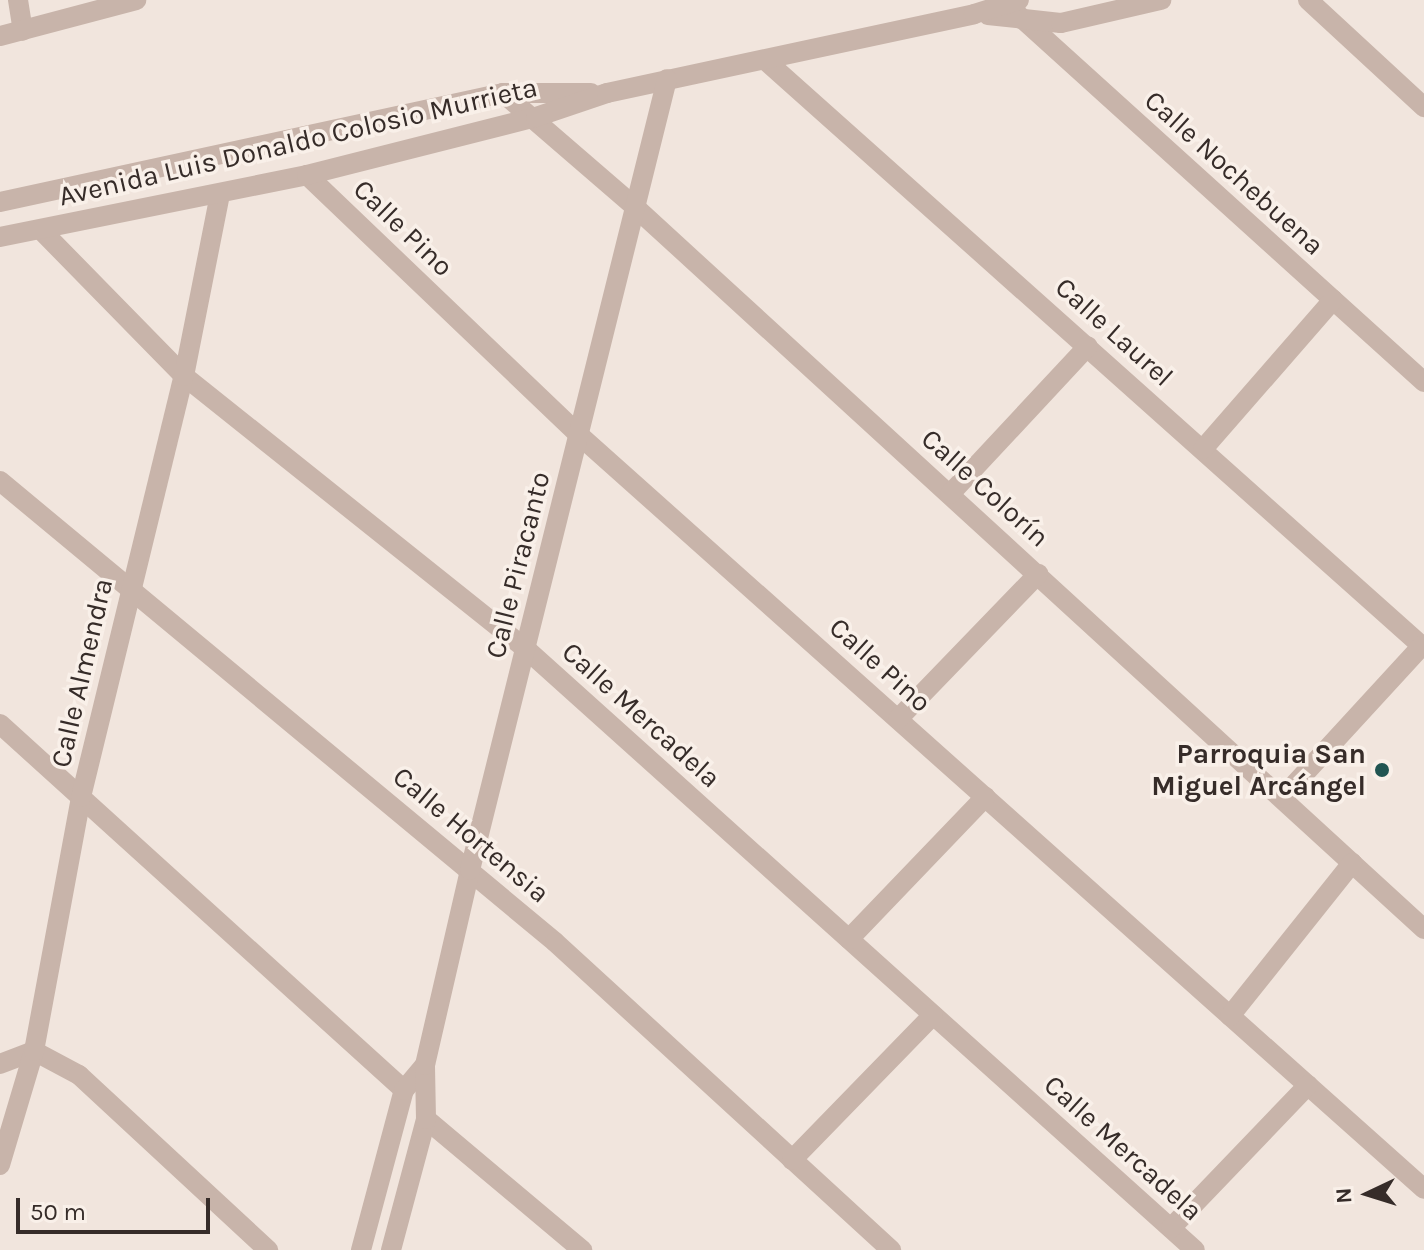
<!DOCTYPE html>
<meta charset="utf-8">
<style>
body{margin:0}
#map{position:relative;width:1424px;height:1250px;overflow:hidden;background:#f1e5dd;font-family:Karla,sans-serif}
div>[style]{position:absolute}
.minor>*{height:20px;margin:-10px;padding:0 10px;transform-origin:10px;border-radius:10px;background:#c8b4aa}
.tertiary>*{height:20px;margin:-10px;padding:0 10px;transform-origin:10px;border-radius:10px;background:#c8b4aa}
.dots>*{width:22px;height:22px;translate:-50% -50%;box-sizing:border-box;border:4px solid #f9f0e9;border-radius:50%}
span{translate:-50% -50%;white-space:nowrap;text-align:center;line-height:1.15;-webkit-text-stroke:7px #f9f0e9;paint-order:stroke}
.street-label{font-size:28px;color:#362c29}
.poi-label{font-size:28px;color:#362c29;font-weight:700}
.right{translate:-100% -50%;text-align:right}
.north{position:absolute;left:1328px;top:1154px;width:80px;height:80px;-webkit-text-stroke:6px #f9f0e9;paint-order:stroke;rotate:266deg;font-size:22px;font-weight:700;line-height:32px;text-align:center;color:#362c29}
.north::after{content:'';display:block;margin:auto;width:28px;height:36px;background:#362c29;clip-path:polygon(50% 0,100% 100%,50% 72%,0 100%)}
.scale{position:absolute;left:16px;top:1198px;width:194px;height:36px;box-sizing:border-box;border:4px solid #362c29;border-top:0;padding-left:10px;font-size:24px;line-height:28px;white-space:nowrap;color:#362c29;-webkit-text-stroke:6px #f9f0e9;paint-order:stroke}
</style>
<div id="map">
<div class="minor">
<div style="left:18px;top:0;width:31px;rotate:81deg"></div>
<div style="left:1308px;top:0;width:158px;rotate:42.7deg"></div>
<div style="left:1016px;top:13px;width:550px;rotate:42.13deg"></div>
<div style="left:0;top:36px;width:141px;rotate:-14.8deg"></div>
<div style="left:765px;top:60px;width:883px;rotate:41.74deg"></div>
<div style="left:503px;top:93px;width:176px;rotate:40.8deg"></div>
<div style="left:636px;top:208px;width:1068px;rotate:42.46deg"></div>
<div style="left:307px;top:175px;width:376px;rotate:43.7deg"></div>
<div style="left:579px;top:435px;width:1132px;rotate:41.74deg"></div>
<div style="left:42px;top:231px;width:203px;rotate:45.6deg"></div>
<div style="left:184px;top:376px;width:438px;rotate:38.6deg"></div>
<div style="left:526px;top:649px;width:899px;rotate:41.94deg"></div>
<div style="left:1203px;top:449px;width:198px;rotate:-48.9deg"></div>
<div style="left:0;top:481px;width:721px;rotate:39.71deg"></div>
<div style="left:555px;top:942px;width:456px;rotate:42.5deg"></div>
<div style="left:950px;top:494px;width:202px;rotate:-47deg"></div>
<div style="left:898px;top:719px;width:202px;rotate:-46deg"></div>
<div style="left:0;top:724px;width:545px;rotate:42.17deg"></div>
<div style="left:1282px;top:798px;width:207px;rotate:-47.4deg"></div>
<div style="left:849px;top:939px;width:197px;rotate:-46.2deg"></div>
<div style="left:1230px;top:1016px;width:196px;rotate:-51.4deg"></div>
<div style="left:0;top:1064px;width:36px;rotate:-21deg"></div>
<div style="left:34px;top:1051px;width:51px;rotate:28.1deg"></div>
<div style="left:79px;top:1075px;width:258px;rotate:42.8deg"></div>
<div style="left:426px;top:1119px;width:204px;rotate:40deg"></div>
<div style="left:792px;top:1160px;width:202px;rotate:-45.8deg"></div>
<div style="left:0;top:1165px;width:119px;rotate:-73.4deg"></div>
<div style="left:34px;top:1051px;width:258px;rotate:-79.5deg"></div>
<div style="left:81px;top:797px;width:433px;rotate:-76.3deg"></div>
<div style="left:184px;top:376px;width:186px;rotate:-78.8deg"></div>
<div style="left:1171px;top:1228px;width:198px;rotate:-46.2deg"></div>
</div>
<div class="tertiary">
<div style="left:988px;top:15px;width:73px;rotate:6.3deg"></div>
<div style="left:1061px;top:23px;width:103px;rotate:-13deg"></div>
<div style="left:0;top:202px;width:515px;rotate:-12.23deg"></div>
<div style="left:503px;top:93px;width:88px"></div>
<div style="left:0;top:237px;width:313px;rotate:-11.4deg"></div>
<div style="left:307px;top:175px;width:236px;rotate:-14.2deg"></div>
<div style="left:536px;top:117px;width:75px;rotate:-18.7deg"></div>
<div style="left:607px;top:93px;width:375px;rotate:-12.1deg"></div>
<div style="left:974px;top:14px;width:47px;rotate:-17.3deg"></div>
<div style="left:361px;top:1250px;width:166px;rotate:-75deg"></div>
<div style="left:404px;top:1090px;width:33px;rotate:-50deg"></div>
<div style="left:391px;top:1250px;width:136px;rotate:-75deg"></div>
<div style="left:426px;top:1119px;width:54px;rotate:-91.1deg"></div>
<div style="left:425px;top:1065px;width:200px;rotate:-77deg"></div>
<div style="left:470px;top:870px;width:815px;rotate:-76.01deg"></div>
</div>
<div class="dots">
<div style="left:1382px;top:770px;background:#215552"></div>
</div>
<div class="street-label">
<span style="left:298px;top:142px;rotate:-13deg">Avenida Luis Donaldo Colosio Murrieta</span>
<span style="left:1234px;top:173px;rotate:42deg">Calle Nochebuena</span>
<span style="left:403px;top:228px;rotate:44deg">Calle Pino</span>
<span style="left:1114px;top:332px;rotate:42deg">Calle Laurel</span>
<span style="left:985px;top:488px;rotate:42deg">Calle Colorín</span>
<span style="left:518px;top:565px;rotate:-76deg">Calle Piracanto</span>
<span style="left:880px;top:665px;rotate:42deg">Calle Pino</span>
<span style="left:82px;top:673px;rotate:-77deg">Calle Almendra</span>
<span style="left:641px;top:715px;rotate:42deg">Calle Mercadela</span>
<span style="left:471px;top:835px;rotate:40deg">Calle Hortensia</span>
<span style="left:1123px;top:1148px;rotate:42deg">Calle Mercadela</span>
</div>
<div class="poi-label">
<span class="right" style="left:1366px;top:770px">Parroquia San<br>Miguel Arcángel</span>
</div>
<div class="north">N</div>
<div class="scale">50 m</div>
</div>
